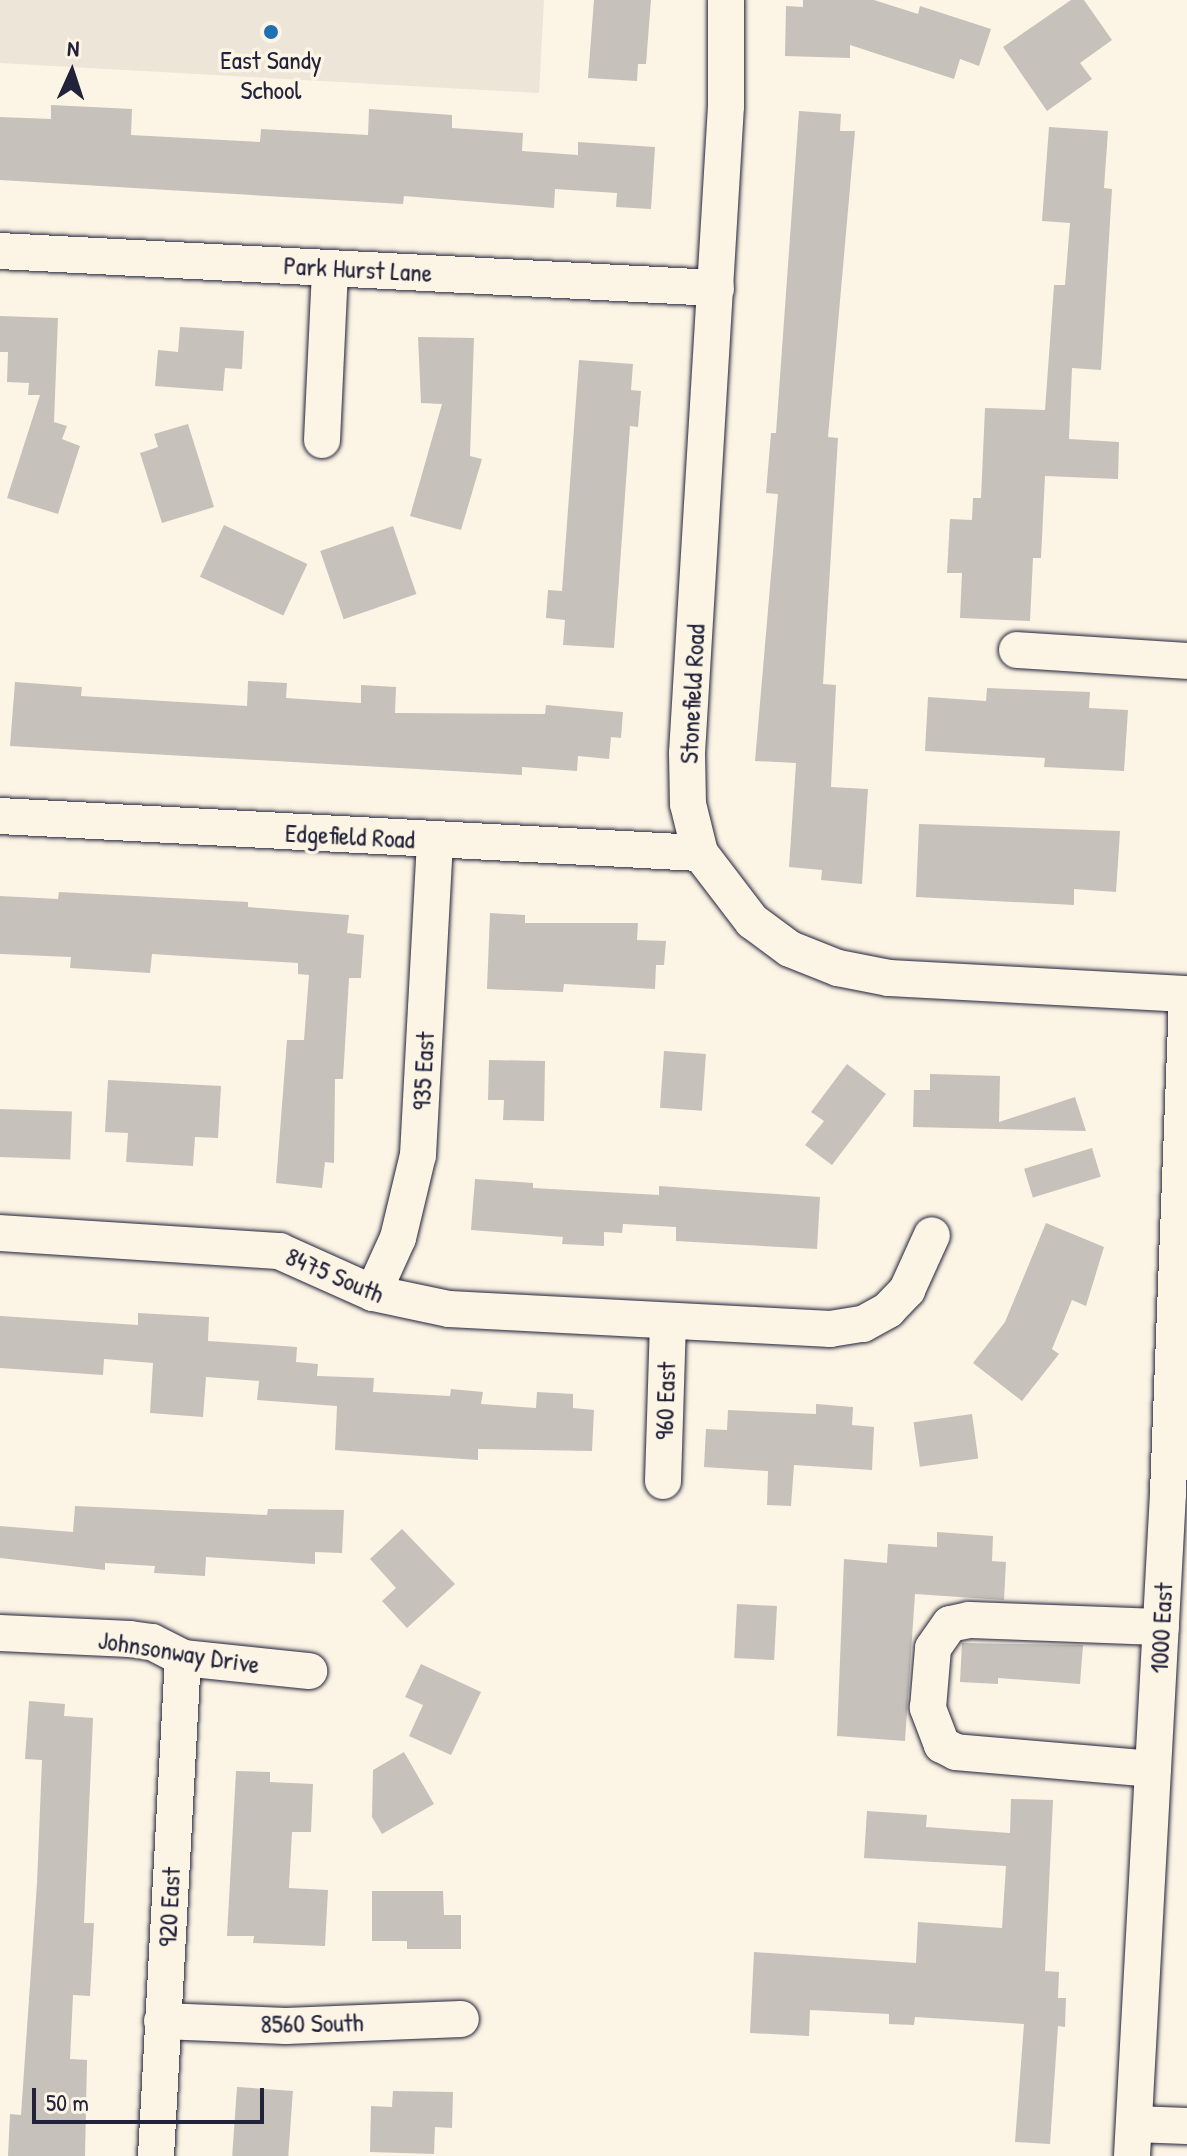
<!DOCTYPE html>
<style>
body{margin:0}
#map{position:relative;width:1187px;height:2156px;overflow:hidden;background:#fcf5e5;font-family:"Patrick Hand",sans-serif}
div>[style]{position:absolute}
.built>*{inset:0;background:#ece5d8}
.building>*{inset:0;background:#c6c1bb;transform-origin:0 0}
.roads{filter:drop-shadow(0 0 2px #22223b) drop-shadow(0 0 2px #22223b)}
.minor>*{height:36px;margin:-18px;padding:0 18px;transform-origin:18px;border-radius:18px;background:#fcf5e5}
.dots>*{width:22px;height:22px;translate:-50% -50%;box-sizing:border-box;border:4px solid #fcf5e5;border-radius:50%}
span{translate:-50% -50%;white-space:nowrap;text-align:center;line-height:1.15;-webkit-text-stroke:7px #fcf5e5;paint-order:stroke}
.poi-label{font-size:26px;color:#22223b}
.street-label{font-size:26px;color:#22223b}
.north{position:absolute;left:32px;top:32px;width:80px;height:80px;-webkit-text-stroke:6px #fcf5e5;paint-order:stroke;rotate:3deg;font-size:22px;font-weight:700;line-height:32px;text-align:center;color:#22223b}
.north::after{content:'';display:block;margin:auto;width:28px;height:36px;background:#22223b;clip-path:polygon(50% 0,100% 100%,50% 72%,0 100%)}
.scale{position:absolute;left:32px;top:2088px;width:232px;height:36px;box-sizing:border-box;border:4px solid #22223b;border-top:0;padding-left:10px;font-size:24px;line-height:28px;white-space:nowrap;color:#22223b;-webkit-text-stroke:6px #fcf5e5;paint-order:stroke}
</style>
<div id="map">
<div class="built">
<div style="clip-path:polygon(0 0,544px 0,539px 93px,0 63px)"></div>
</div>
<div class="building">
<div style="clip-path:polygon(594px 0,651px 0,646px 64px,638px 64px,637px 81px,588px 78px)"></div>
<div style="clip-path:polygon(803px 0,874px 0,918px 14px,920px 6px,991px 29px,979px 66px,960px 59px,954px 79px,850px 45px,850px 58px,785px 56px,786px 6px,803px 7px)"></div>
<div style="clip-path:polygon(1071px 0,1084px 0,1112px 40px,1080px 63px,1092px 79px,1047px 111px,1003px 47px)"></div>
<div style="clip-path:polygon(51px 105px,132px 109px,131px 135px,260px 142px,261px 129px,368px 135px,369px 109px,452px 115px,452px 128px,523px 133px,522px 151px,578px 155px,578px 142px,655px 147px,651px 209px,616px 207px,617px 193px,555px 189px,554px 208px,404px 196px,403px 204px,0 180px,0 117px,51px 119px)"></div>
<div style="clip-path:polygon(799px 111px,841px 114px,840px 131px,855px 131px,828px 437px,838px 438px,823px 684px,836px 685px,831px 787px,868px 789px,862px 884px,821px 880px,822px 870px,789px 867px,796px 763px,755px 761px,778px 494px,766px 493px,771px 433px,776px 433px)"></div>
<div style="clip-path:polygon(1049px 127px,1108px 131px,1104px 188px,1112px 189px,1101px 370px,1072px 368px,1069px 439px,1119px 442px,1118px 479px,1045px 476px,1041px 558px,1033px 558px,1030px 621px,960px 618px,962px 573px,947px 573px,950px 519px,972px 520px,973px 498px,981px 498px,985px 408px,1045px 410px,1054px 285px,1065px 285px,1070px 223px,1042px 221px)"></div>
<div style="clip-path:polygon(0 316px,58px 318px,54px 422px,67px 426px,62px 439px,80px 446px,58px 514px,7px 498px,40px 395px,28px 395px,29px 383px,7px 382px,8px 352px,0 352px)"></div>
<div style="clip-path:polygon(180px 327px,244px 331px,242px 369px,225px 368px,223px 391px,155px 386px,158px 350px,178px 352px)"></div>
<div style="clip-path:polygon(418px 337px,474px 338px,470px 456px,482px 459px,461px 530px,410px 516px,442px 404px,421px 403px)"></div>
<div style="clip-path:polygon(579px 360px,633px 364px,631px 390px,641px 391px,638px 427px,630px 426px,614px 648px,563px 645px,565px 620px,546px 618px,548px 590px,562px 591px)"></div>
<div style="clip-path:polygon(188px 424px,214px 507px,162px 523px,140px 453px,158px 447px,154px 434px)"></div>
<div style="left:224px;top:525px;width:92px;height:57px;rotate:25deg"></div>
<div style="left:393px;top:526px;width:72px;height:77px;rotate:71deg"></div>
<div style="clip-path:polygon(248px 681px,287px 683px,286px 698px,361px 703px,361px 685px,396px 687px,395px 713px,545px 714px,546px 705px,623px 712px,621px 738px,611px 737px,609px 759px,578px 756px,577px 771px,522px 767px,522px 775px,10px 746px,15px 682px,82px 687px,81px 696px,247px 706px)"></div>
<div style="clip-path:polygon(987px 688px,1090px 692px,1089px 708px,1128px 710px,1124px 771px,1044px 767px,1045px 758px,925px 751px,928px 697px,986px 701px)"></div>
<div style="clip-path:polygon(919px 824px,1120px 831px,1116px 892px,1074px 889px,1074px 905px,916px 897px)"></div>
<div style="clip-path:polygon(59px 892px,248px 902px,248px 907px,349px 915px,347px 933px,364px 935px,361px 978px,349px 978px,343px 1079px,335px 1079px,334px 1163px,325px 1162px,322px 1188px,276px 1183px,287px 1040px,304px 1040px,309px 975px,298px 974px,298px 963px,152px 954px,150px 973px,70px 968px,71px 957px,0 954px,0 896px,58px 899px)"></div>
<div style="clip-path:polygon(490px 913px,525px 915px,525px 923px,638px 923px,637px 940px,666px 941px,664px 965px,656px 965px,655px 989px,564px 984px,563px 992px,487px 989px)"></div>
<div style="left:664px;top:1051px;width:42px;height:57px;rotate:4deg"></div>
<div style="clip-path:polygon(489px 1060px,545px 1061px,544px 1121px,503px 1120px,504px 1100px,488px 1100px)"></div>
<div style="clip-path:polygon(847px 1064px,886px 1094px,832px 1165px,805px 1145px,824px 1121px,811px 1112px)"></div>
<div style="clip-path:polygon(930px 1074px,1000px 1076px,999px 1122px,1075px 1097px,1086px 1131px,913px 1127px,914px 1090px,930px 1090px)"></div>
<div style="clip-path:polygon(108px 1080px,221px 1086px,218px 1138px,195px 1137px,193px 1166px,126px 1162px,128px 1133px,105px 1132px)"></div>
<div style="left:0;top:1109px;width:72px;height:48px;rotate:2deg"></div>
<div style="left:1092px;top:1148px;width:30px;height:71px;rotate:73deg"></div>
<div style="clip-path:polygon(475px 1179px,533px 1183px,533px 1188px,659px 1195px,659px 1186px,820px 1197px,817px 1249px,676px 1241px,676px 1227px,623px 1224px,622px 1233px,604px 1232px,604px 1246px,562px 1244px,563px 1237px,471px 1230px)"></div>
<div style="clip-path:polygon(1046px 1223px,1104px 1247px,1086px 1306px,1072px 1300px,1052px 1349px,1059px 1354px,1022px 1401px,973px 1363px,1005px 1322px)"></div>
<div style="clip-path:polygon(138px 1313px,209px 1317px,208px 1341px,297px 1347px,296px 1362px,318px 1364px,317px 1376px,374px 1378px,373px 1392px,450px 1396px,451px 1389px,483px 1392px,481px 1404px,536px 1408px,537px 1392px,573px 1394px,573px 1408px,594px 1410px,592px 1451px,478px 1449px,478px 1460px,335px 1450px,337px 1406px,257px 1400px,259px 1381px,206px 1377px,203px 1417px,150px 1413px,153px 1363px,104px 1359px,103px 1375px,0 1368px,0 1316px,138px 1325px)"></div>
<div style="clip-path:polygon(816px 1404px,853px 1407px,852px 1425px,874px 1427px,872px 1470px,794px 1465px,791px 1506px,767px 1505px,768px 1471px,704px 1467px,706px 1429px,727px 1430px,728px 1410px,816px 1414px)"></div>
<div style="left:972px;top:1414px;width:45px;height:59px;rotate:82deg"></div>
<div style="clip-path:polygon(75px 1506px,267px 1515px,268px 1509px,344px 1510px,342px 1553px,315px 1552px,315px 1564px,206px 1557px,205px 1576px,154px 1573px,155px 1566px,105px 1563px,105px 1570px,0 1558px,0 1526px,73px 1532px)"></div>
<div style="clip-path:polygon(402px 1529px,455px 1584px,407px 1628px,382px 1601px,396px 1588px,370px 1559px)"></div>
<div style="clip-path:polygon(937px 1532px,993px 1536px,992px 1561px,1006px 1562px,1004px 1600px,915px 1594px,905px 1741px,837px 1736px,844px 1559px,887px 1563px,888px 1544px,937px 1547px)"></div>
<div style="left:737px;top:1604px;width:40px;height:54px;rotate:3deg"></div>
<div style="clip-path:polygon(962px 1643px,1083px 1645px,1080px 1684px,998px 1678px,998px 1684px,960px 1682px)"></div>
<div style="clip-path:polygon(421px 1664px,481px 1692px,451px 1755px,409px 1736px,423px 1705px,405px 1697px)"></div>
<div style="clip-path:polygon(29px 1701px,65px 1704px,64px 1716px,93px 1718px,84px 1923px,94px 1923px,90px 1996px,73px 1995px,70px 2059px,87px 2060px,85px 2156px,8px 2156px,10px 2114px,21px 2115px,37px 1883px,42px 1760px,25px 1759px)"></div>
<div style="clip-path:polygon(404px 1752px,434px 1804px,382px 1834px,372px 1817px,373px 1770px)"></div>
<div style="clip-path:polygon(236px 1771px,270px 1772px,270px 1782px,313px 1784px,311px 1832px,292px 1832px,289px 1888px,328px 1890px,325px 1946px,253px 1943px,254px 1936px,227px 1936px)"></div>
<div style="clip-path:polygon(1011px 1799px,1053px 1800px,1045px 1971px,1059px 1972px,1058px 1998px,1066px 1998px,1065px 2027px,1058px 2026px,1050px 2144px,1015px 2142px,1024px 2024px,915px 2017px,914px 2025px,889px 2024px,889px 2014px,810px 2010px,809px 2036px,750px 2033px,754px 1952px,916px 1963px,918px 1922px,1002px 1928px,1006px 1866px,864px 1858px,867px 1811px,927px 1815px,926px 1827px,1010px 1833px)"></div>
<div style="clip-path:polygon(372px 1891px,443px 1891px,444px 1915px,461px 1915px,461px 1949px,407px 1949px,407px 1941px,372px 1941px)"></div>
<div style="left:237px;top:2087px;width:56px;height:69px;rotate:4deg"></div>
<div style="clip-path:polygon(393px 2091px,453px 2092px,452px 2128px,435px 2127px,434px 2154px,370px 2152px,371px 2106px,392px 2107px)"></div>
</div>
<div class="roads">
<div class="minor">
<div style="left:726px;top:0;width:106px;rotate:90deg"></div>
<div style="left:726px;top:106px;width:648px;rotate:93.45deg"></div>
<div style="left:687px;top:753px;width:51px;rotate:88.9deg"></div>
<div style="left:688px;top:804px;width:50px;rotate:76.2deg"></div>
<div style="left:700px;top:853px;width:86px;rotate:52.6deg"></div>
<div style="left:752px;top:921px;width:47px;rotate:36.4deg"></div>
<div style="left:790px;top:949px;width:52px;rotate:21.6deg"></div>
<div style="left:838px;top:968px;width:52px;rotate:11.1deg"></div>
<div style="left:889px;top:978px;width:298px;rotate:3.1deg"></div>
<div style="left:0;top:251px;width:717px;rotate:2.96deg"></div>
<div style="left:322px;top:440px;width:172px;rotate:-87.3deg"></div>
<div style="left:1017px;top:650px;width:170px;rotate:3.7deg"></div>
<div style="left:0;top:816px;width:701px;rotate:3.03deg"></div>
<div style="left:0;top:1233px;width:280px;rotate:3.7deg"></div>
<div style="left:279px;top:1251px;width:103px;rotate:24.1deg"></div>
<div style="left:373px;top:1293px;width:78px;rotate:11.9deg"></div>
<div style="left:449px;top:1309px;width:382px;rotate:3deg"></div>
<div style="left:830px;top:1329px;width:33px;rotate:-9deg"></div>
<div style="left:863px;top:1324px;width:29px;rotate:-29deg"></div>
<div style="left:888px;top:1310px;width:28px;rotate:-46deg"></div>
<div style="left:907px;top:1290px;width:60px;rotate:-65.6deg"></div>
<div style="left:373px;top:1293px;width:60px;rotate:-65.6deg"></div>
<div style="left:398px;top:1238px;width:85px;rotate:-76.5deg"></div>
<div style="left:418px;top:1155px;width:314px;rotate:-86.9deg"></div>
<div style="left:663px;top:1481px;width:160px;rotate:-88.2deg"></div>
<div style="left:0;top:1633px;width:130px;rotate:2.6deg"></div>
<div style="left:130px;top:1639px;width:22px;rotate:8deg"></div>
<div style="left:152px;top:1642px;width:35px;rotate:27deg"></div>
<div style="left:183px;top:1658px;width:127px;rotate:5.9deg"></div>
<div style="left:1153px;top:1769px;width:198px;rotate:-175.1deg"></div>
<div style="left:956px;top:1752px;width:16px;rotate:-153deg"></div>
<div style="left:942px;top:1745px;width:40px;rotate:-111deg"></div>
<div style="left:928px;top:1708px;width:60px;rotate:-85.2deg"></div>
<div style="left:933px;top:1648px;width:29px;rotate:-55deg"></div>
<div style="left:950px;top:1624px;width:19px;rotate:-12deg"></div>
<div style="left:969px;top:1620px;width:192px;rotate:2.1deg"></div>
<div style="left:162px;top:2021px;width:124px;rotate:2.3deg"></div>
<div style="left:286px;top:2026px;width:175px;rotate:-2.3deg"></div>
<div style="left:1134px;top:2124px;width:53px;rotate:2.2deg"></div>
<div style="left:156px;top:2156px;width:499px;rotate:-86.9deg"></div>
<div style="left:1132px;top:2156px;width:664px;rotate:-86.89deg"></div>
<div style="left:1168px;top:1493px;width:488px;rotate:-87.8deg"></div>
</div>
</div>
<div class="dots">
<div style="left:271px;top:32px;background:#1f6fb2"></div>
</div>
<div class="poi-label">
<span style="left:271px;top:75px">East Sandy<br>School</span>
</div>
<div class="street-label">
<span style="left:358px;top:269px;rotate:3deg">Park Hurst Lane</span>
<span style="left:692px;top:694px;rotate:-87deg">Stonefield Road</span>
<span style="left:350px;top:836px;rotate:3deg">Edgefield Road</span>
<span style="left:423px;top:1071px;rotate:-87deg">935 East</span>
<span style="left:335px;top:1275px;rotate:23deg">8475 South</span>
<span style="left:665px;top:1401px;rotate:-88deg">960 East</span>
<span style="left:1161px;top:1628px;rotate:-87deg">1000 East</span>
<span style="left:179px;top:1652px;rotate:9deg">Johnsonway Drive</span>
<span style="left:169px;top:1907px;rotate:-87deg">920 East</span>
<span style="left:312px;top:2023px;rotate:-1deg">8560 South</span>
</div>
<div class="north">N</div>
<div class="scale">50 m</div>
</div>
